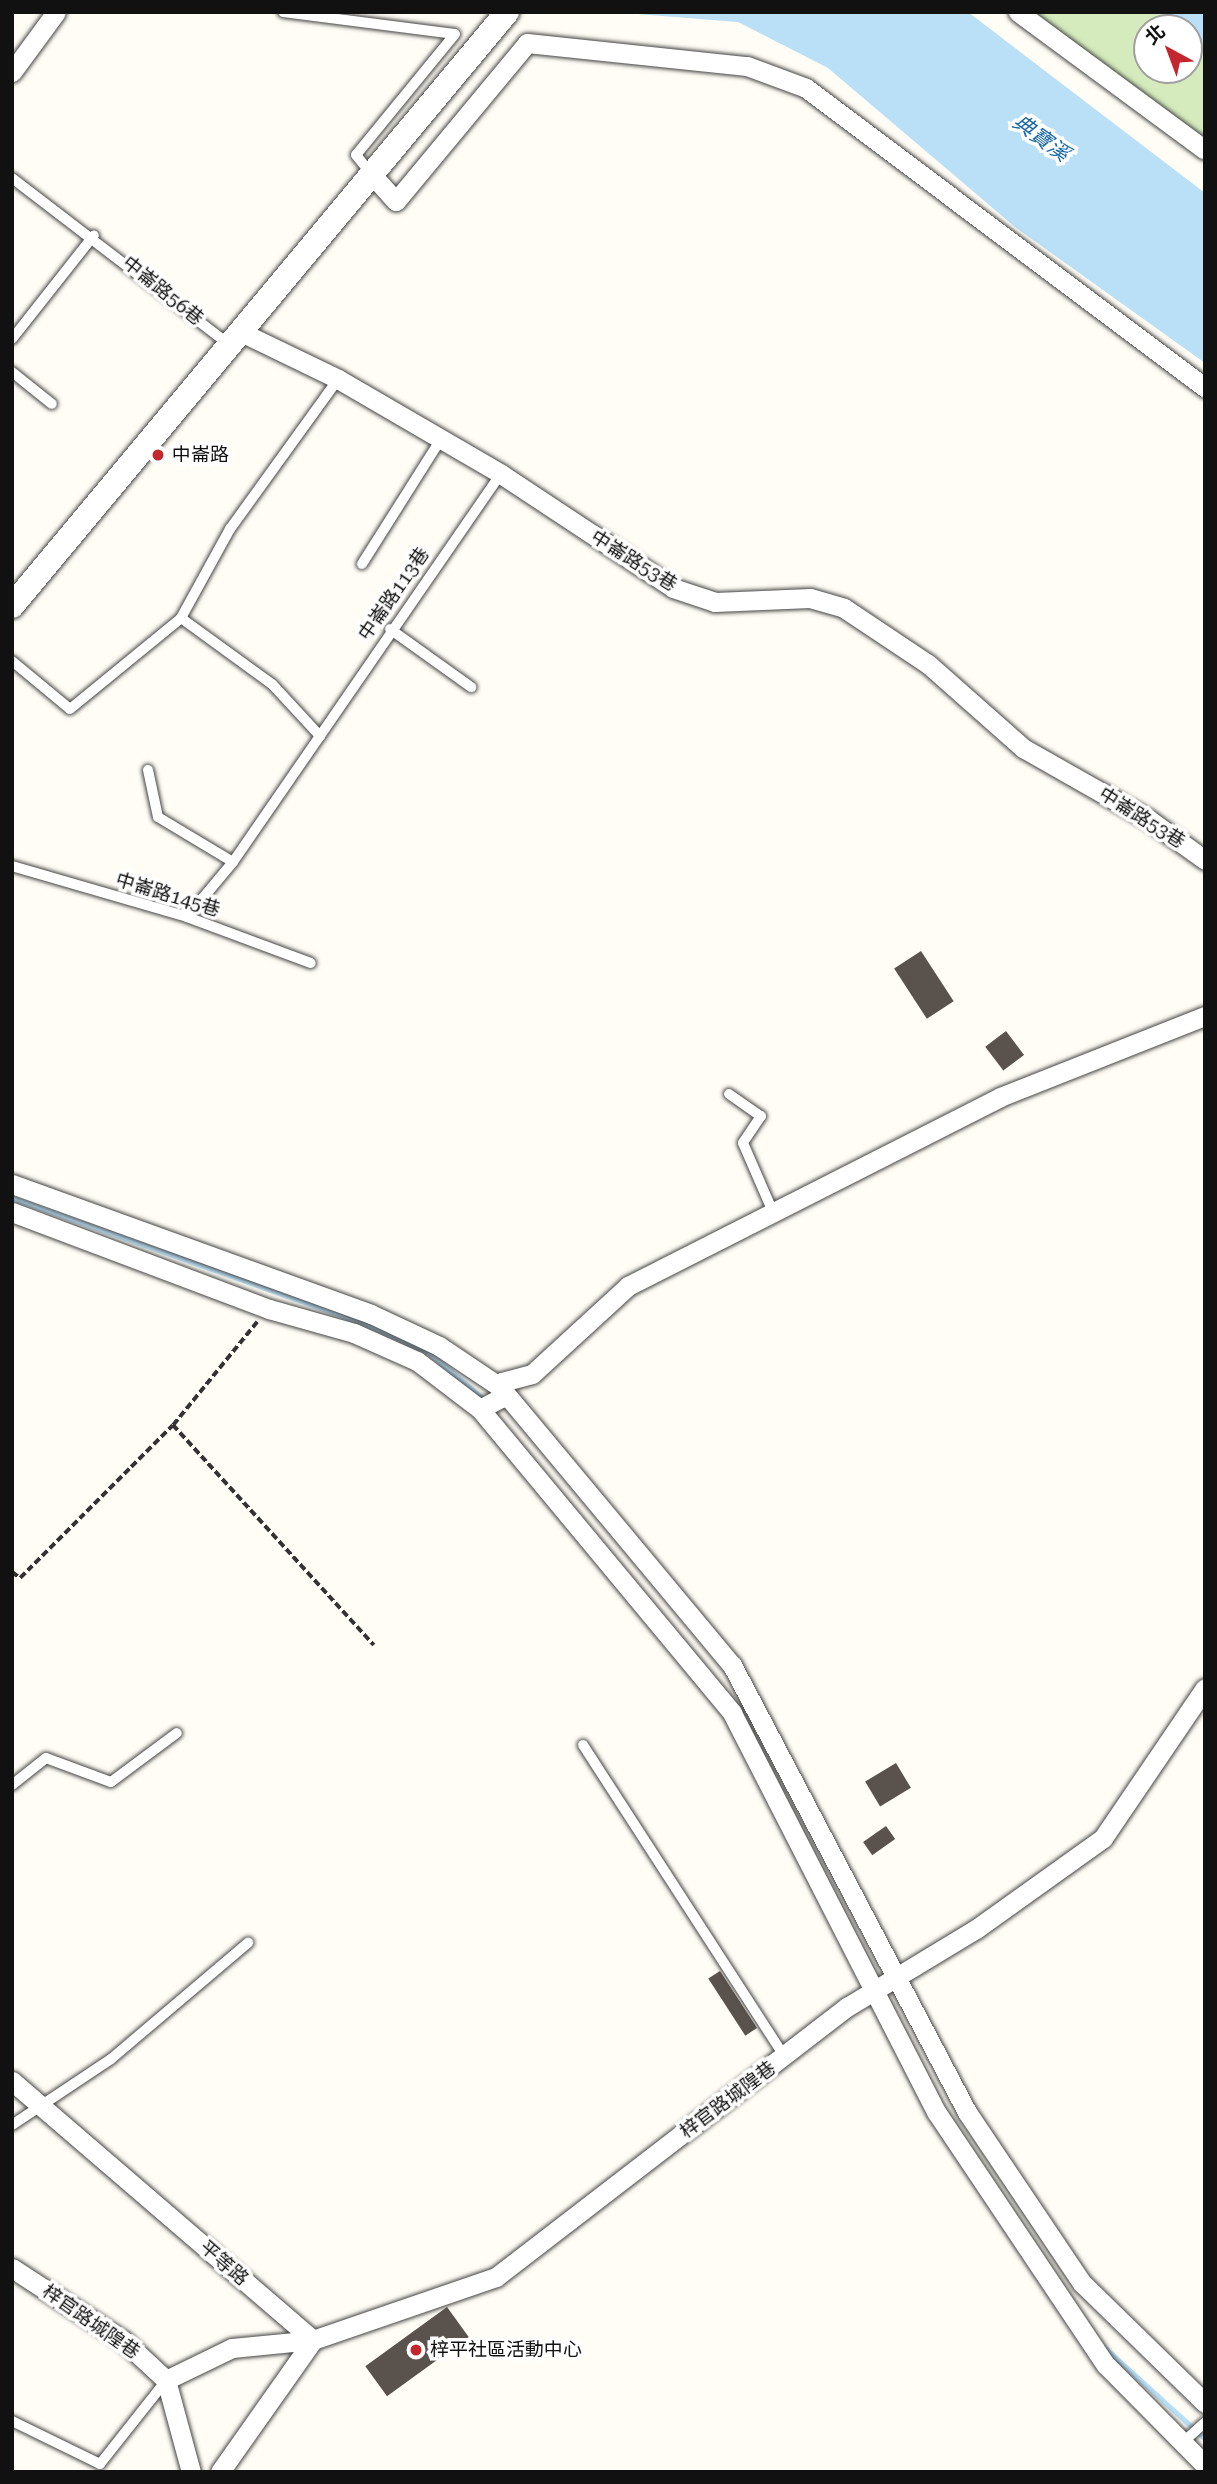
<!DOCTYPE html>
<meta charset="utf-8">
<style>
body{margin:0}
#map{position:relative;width:1217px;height:2484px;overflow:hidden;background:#fffdf5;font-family:"Roboto Serif","Noto Sans TC",serif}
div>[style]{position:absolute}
.green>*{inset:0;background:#d5ebbd}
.water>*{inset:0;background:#b9e0f7}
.stream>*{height:5px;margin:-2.5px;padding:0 2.5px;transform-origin:2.5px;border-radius:2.5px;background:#b9e0f7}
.building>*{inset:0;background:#5a524d;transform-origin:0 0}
.path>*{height:3.5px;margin-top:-1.75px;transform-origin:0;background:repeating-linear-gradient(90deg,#333 0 7px,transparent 0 10.5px)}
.roads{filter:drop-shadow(0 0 2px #444) drop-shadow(0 0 2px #444)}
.service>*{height:10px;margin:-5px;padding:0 5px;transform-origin:5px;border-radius:5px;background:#fff}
.minor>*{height:19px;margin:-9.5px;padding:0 9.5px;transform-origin:9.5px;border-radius:9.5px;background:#fff}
.tertiary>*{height:24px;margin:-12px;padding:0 12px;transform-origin:12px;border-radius:12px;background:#fff}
.dots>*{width:19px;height:19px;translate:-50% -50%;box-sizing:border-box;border:4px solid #fff;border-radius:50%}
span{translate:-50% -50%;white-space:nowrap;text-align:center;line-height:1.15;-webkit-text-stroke:7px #fff;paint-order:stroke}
.street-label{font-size:19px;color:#111}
.poi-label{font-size:19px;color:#111}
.left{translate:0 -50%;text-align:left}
.water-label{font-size:21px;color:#1768a6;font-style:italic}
.frame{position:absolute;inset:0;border:14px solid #111;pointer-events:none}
.north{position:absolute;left:1133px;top:14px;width:70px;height:70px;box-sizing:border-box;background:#fff;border:2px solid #a0a0a0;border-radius:50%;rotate:319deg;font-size:19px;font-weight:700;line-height:28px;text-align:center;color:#111}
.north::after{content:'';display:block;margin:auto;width:24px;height:32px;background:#c4262e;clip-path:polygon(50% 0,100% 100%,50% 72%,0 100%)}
</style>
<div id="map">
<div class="green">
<div style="clip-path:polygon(evenodd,1029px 12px,1205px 12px,1205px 141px,1029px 12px,1147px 28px,1189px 28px,1189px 70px,1147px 70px,1147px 28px)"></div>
</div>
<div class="water">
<div style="clip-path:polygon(612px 12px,968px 12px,1205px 193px,1205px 363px,1015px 227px,828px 68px,738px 22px)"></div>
<div style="clip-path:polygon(1158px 12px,1205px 12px,1205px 46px,1189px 28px)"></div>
</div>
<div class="stream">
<div style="left:12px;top:1198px;width:367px;rotate:19.6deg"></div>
<div style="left:358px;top:1321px;width:75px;rotate:23.5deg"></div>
<div style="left:427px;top:1351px;width:76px;rotate:40.2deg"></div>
<div style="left:1104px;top:2347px;width:137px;rotate:42.3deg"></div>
</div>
<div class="building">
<div style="left:921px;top:951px;width:60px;height:32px;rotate:57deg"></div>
<div style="left:1006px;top:1031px;width:30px;height:26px;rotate:53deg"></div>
<div style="left:896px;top:1763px;width:29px;height:36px;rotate:59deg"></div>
<div style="left:886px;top:1826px;width:16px;height:28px;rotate:55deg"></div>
<div style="left:720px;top:1971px;width:68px;height:14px;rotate:57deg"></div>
<div style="left:447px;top:2307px;width:37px;height:101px;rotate:54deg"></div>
</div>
<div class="path">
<div style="left:173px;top:1425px;width:298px;rotate:47.6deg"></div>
<div style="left:12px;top:1572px;width:10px;rotate:37deg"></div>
<div style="left:20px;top:1578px;width:216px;rotate:-45deg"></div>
<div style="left:173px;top:1425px;width:133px;rotate:-50.8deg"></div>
</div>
<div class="roads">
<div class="service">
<div style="left:283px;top:12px;width:173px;rotate:7.3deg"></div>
<div style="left:455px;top:34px;width:156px;rotate:129.3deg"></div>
<div style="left:356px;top:155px;width:26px;rotate:51deg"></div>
<div style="left:12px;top:178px;width:272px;rotate:37.5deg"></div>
<div style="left:12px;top:339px;width:132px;rotate:-51.7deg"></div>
<div style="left:12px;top:372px;width:51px;rotate:38.7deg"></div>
<div style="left:362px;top:564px;width:148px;rotate:-57.7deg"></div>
<div style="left:181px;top:618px;width:112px;rotate:36deg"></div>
<div style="left:272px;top:684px;width:71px;rotate:47.3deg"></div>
<div style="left:390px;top:629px;width:100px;rotate:35.6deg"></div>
<div style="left:12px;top:661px;width:75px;rotate:39.6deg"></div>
<div style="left:70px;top:709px;width:144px;rotate:-39.3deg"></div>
<div style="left:181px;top:618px;width:102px;rotate:-61.2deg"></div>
<div style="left:230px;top:529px;width:185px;rotate:-54.2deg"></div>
<div style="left:148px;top:770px;width:48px;rotate:78deg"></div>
<div style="left:158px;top:817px;width:87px;rotate:31deg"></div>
<div style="left:12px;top:866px;width:182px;rotate:16.2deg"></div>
<div style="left:187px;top:917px;width:132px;rotate:20.4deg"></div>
<div style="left:187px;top:917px;width:72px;rotate:-50.1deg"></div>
<div style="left:233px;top:862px;width:472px;rotate:-55.4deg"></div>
<div style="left:729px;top:1094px;width:39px;rotate:35deg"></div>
<div style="left:761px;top:1116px;width:32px;rotate:124deg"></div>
<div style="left:743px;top:1143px;width:75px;rotate:66.5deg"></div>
<div style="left:583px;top:1745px;width:370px;rotate:57.1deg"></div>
<div style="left:12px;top:1785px;width:43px;rotate:-38.5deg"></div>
<div style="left:46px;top:1758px;width:69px;rotate:20.3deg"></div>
<div style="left:111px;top:1782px;width:82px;rotate:-36.6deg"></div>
<div style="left:12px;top:2125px;width:119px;rotate:-33.7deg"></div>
<div style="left:111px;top:2059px;width:180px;rotate:-40.3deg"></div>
<div style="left:12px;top:2421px;width:98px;rotate:26deg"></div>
<div style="left:100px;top:2464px;width:105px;rotate:-51.6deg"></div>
<div style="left:1182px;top:2443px;width:31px;rotate:-42deg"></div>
</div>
<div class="minor">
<div style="left:1018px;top:12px;width:232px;rotate:36.4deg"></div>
<div style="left:12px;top:72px;width:74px;rotate:-53.7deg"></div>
<div style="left:375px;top:178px;width:31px;rotate:48deg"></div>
<div style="left:396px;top:201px;width:205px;rotate:-50.3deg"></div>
<div style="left:527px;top:43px;width:221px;rotate:6deg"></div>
<div style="left:747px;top:66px;width:63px;rotate:20.4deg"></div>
<div style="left:806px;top:88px;width:499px;rotate:36.9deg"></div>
<div style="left:243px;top:333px;width:106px;rotate:25.8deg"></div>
<div style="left:338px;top:379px;width:189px;rotate:30.2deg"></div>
<div style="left:501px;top:474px;width:206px;rotate:33.5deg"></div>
<div style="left:673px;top:588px;width:44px;rotate:18.4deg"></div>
<div style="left:715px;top:602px;width:95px;rotate:-2.4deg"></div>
<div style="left:810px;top:598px;width:35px;rotate:16deg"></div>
<div style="left:844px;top:608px;width:101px;rotate:33.7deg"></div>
<div style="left:928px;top:664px;width:127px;rotate:41.5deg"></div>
<div style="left:1023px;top:748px;width:144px;rotate:29.6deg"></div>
<div style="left:1148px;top:819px;width:70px;rotate:35.7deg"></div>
<div style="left:12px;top:1184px;width:382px;rotate:19.9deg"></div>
<div style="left:371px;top:1314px;width:75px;rotate:25.2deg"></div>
<div style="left:439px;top:1346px;width:73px;rotate:33.9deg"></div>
<div style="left:500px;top:1387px;width:362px;rotate:50.2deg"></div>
<div style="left:732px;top:1665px;width:505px;rotate:62.27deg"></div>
<div style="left:967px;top:2112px;width:206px;rotate:56.1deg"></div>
<div style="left:1082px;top:2283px;width:172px;rotate:44.3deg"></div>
<div style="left:12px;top:1212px;width:275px;rotate:20.7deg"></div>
<div style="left:269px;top:1309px;width:88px;rotate:15.8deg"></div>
<div style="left:354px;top:1333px;width:69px;rotate:24deg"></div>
<div style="left:417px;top:1361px;width:79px;rotate:37.3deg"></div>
<div style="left:480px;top:1409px;width:395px;rotate:50.3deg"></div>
<div style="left:732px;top:1713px;width:449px;rotate:62.9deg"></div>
<div style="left:937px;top:2113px;width:303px;rotate:56.2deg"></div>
<div style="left:1106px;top:2365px;width:141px;rotate:45.3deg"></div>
<div style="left:480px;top:1409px;width:24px;rotate:-28deg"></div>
<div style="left:501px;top:1398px;width:16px;rotate:-86deg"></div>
<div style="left:502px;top:1382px;width:31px;rotate:-15deg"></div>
<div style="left:532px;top:1374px;width:130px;rotate:-42.5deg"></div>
<div style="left:628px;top:1286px;width:417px;rotate:-26.9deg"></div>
<div style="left:1000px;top:1097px;width:220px;rotate:-21.6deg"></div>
<div style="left:12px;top:2081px;width:397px;rotate:40.7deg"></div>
<div style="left:313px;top:2340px;width:161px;rotate:125.2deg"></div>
<div style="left:12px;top:2268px;width:134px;rotate:33.1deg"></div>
<div style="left:124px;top:2341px;width:57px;rotate:42.9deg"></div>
<div style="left:166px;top:2380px;width:95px;rotate:74.8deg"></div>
<div style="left:166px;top:2380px;width:73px;rotate:-25.9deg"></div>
<div style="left:232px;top:2348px;width:81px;rotate:-5.6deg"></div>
<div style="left:313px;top:2340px;width:194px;rotate:-19deg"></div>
<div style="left:496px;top:2277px;width:443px;rotate:-37.6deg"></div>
<div style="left:847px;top:2007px;width:151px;rotate:-31.2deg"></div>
<div style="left:976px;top:1929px;width:156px;rotate:-35.6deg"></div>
<div style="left:1103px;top:1838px;width:181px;rotate:-55.8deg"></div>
</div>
<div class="tertiary">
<div style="left:12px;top:606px;width:773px;rotate:-50.19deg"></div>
</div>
</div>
<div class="dots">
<div style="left:158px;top:455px;background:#c4262e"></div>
<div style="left:416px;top:2350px;background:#c4262e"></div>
</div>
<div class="street-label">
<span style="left:163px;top:291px;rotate:39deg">中崙路56巷</span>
<span style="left:634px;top:561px;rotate:32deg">中崙路53巷</span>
<span style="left:394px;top:594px;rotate:-55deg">中崙路113巷</span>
<span style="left:1142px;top:818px;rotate:32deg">中崙路53巷</span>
<span style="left:168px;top:895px;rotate:17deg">中崙路145巷</span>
<span style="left:728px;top:2100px;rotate:-37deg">梓官路城隍巷</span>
<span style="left:224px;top:2263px;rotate:41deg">平等路</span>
<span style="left:91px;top:2322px;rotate:35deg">梓官路城隍巷</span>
</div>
<div class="poi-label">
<span class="left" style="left:172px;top:455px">中崙路</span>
<span class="left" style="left:430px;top:2350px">梓平社區活動中心</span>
</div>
<div class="water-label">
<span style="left:1041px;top:138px;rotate:36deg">典寶溪</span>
</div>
<div class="frame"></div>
<div class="north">北</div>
</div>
